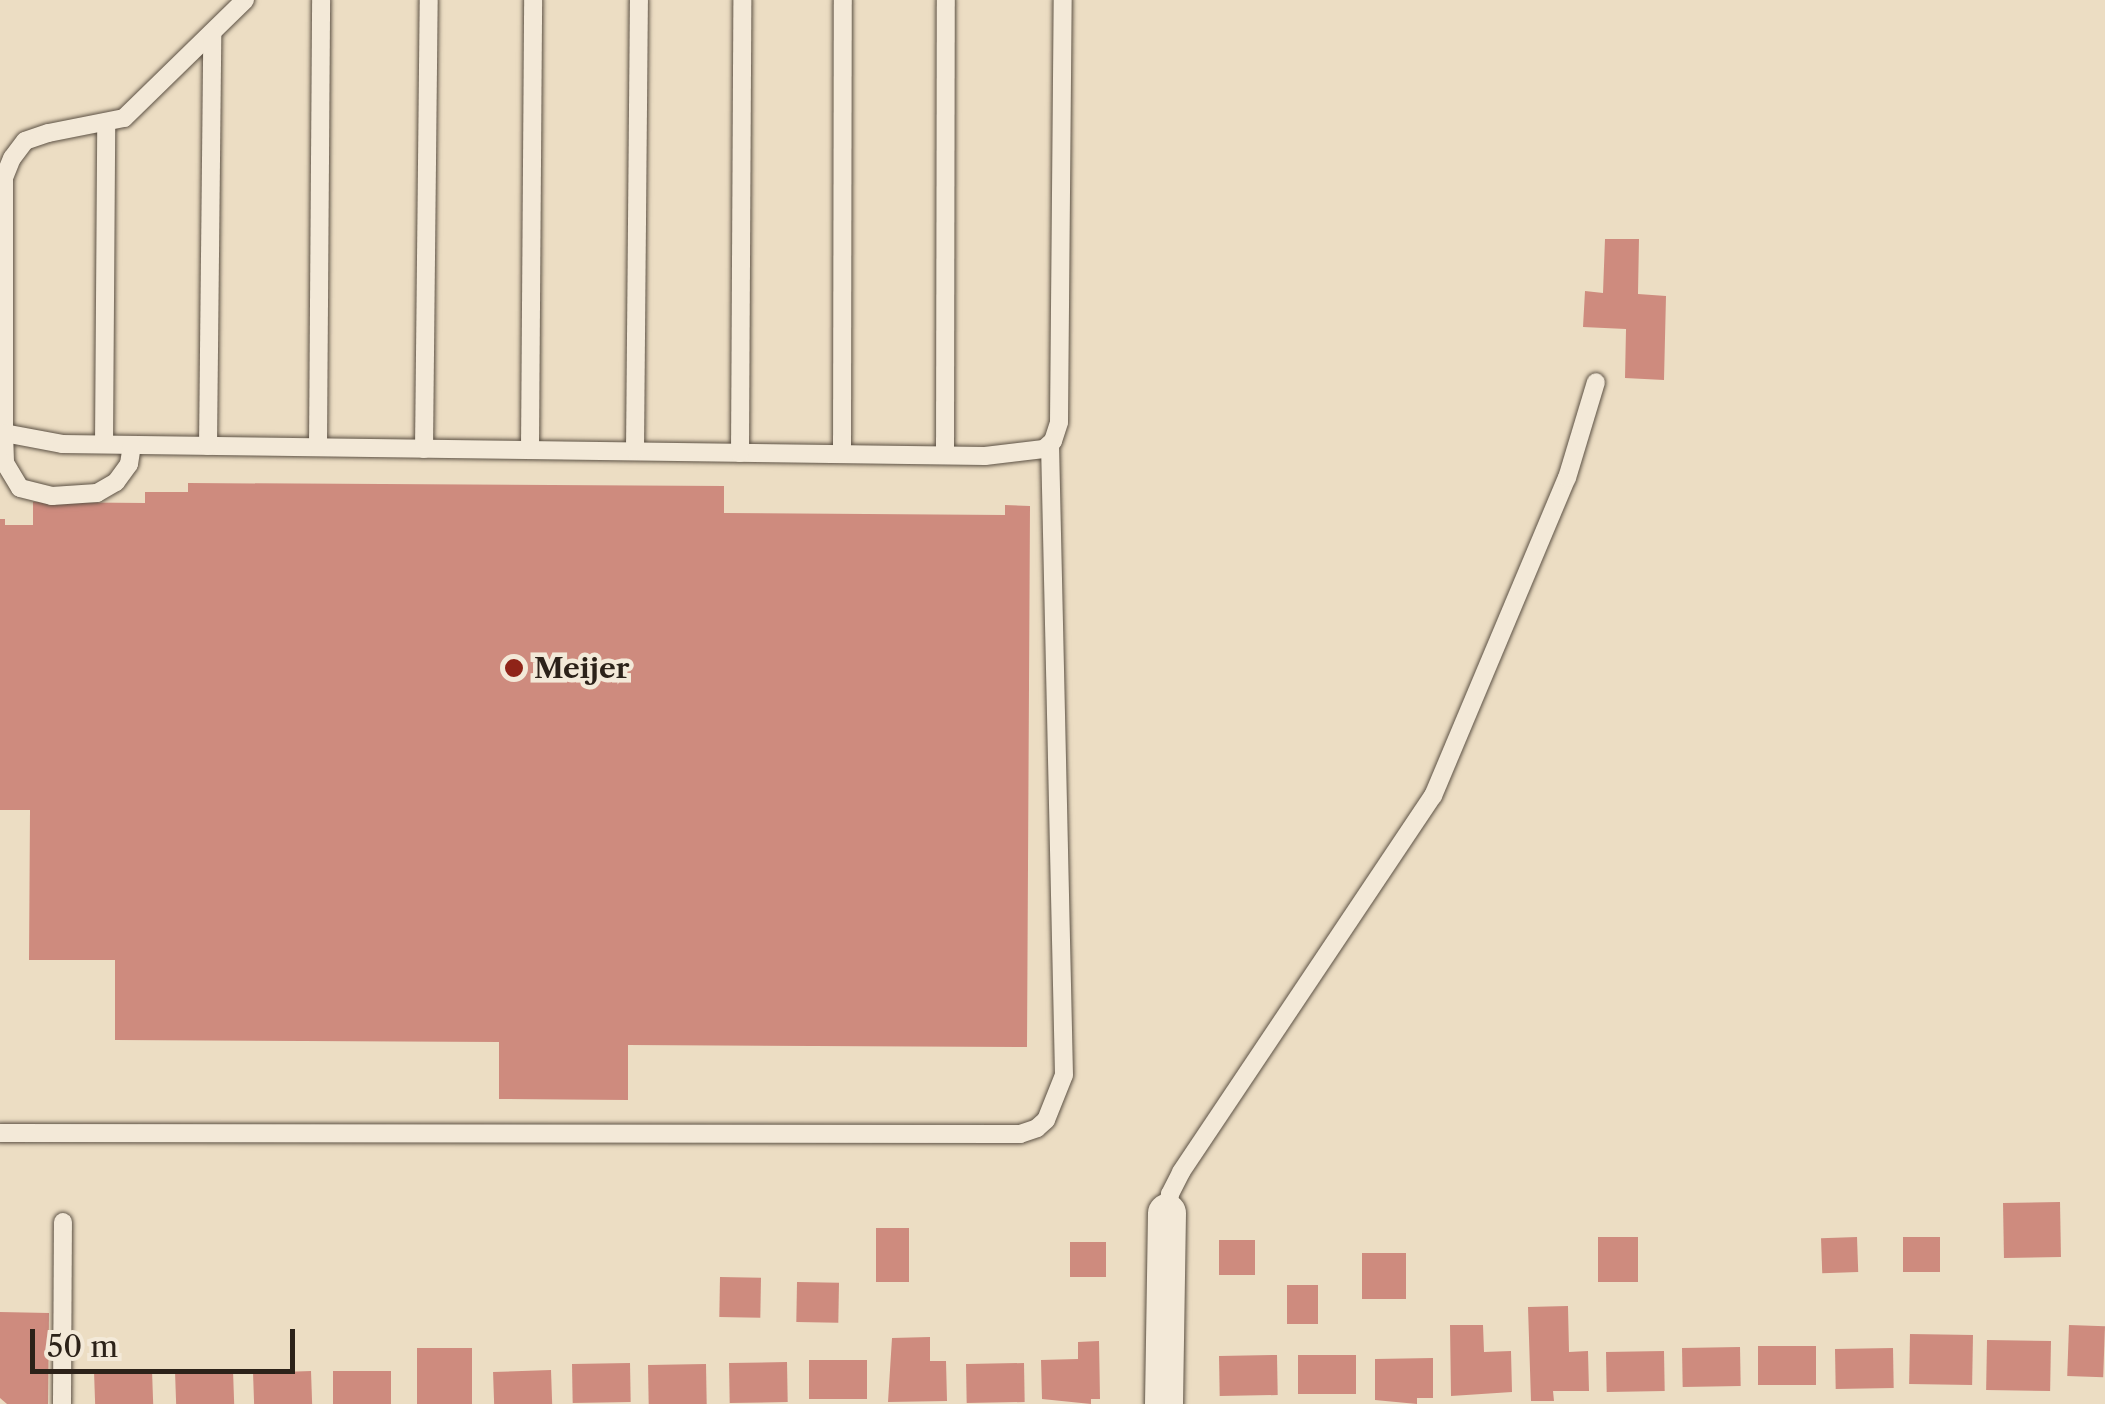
<!DOCTYPE html>
<style>
body{margin:0}
#map{position:relative;width:2105px;height:1404px;overflow:hidden;background:#ecddc3;font-family:"Libre Caslon Text",serif}
div>[style]{position:absolute}
.building>*{inset:0;background:#ce8b7e;transform-origin:0 0}
.roads{filter:drop-shadow(0 0 2px #5c5144) drop-shadow(0 0 2px #5c5144)}
.service>*{height:18px;margin:-9px;padding:0 9px;transform-origin:9px;border-radius:9px;background:#f3e9d8}
.minor>*{height:38px;margin:-19px;padding:0 19px;transform-origin:19px;border-radius:19px;background:#f3e9d8}
.dots>*{width:28px;height:28px;translate:-50% -50%;box-sizing:border-box;border:5px solid #f3e9d8;border-radius:50%}
span{translate:-50% -50%;white-space:nowrap;text-align:center;line-height:1.15;-webkit-text-stroke:9px #f3e9d8;paint-order:stroke}
.poi-label{font-size:28px;color:#2c2219;font-weight:700}
.left{translate:0 -50%;text-align:left}
.scale{position:absolute;left:30px;top:1329px;width:265px;height:45px;box-sizing:border-box;border:5px solid #2c2219;border-top:0;padding-left:12px;font-size:30px;line-height:35px;white-space:nowrap;color:#2c2219;-webkit-text-stroke:8px #f3e9d8;paint-order:stroke}
</style>
<div id="map">
<div class="building">
<div style="clip-path:polygon(1605px 239px,1639px 239px,1638px 294px,1666px 296px,1664px 380px,1625px 378px,1626px 329px,1583px 327px,1585px 291px,1603px 293px)"></div>
<div style="clip-path:polygon(188px 483px,724px 486px,724px 513px,1005px 515px,1005px 505px,1030px 506px,1027px 1047px,628px 1045px,628px 1100px,499px 1099px,499px 1042px,115px 1040px,115px 960px,29px 960px,30px 810px,0 810px,0 519px,5px 519px,5px 525px,33px 525px,33px 502px,145px 503px,145px 492px,188px 492px)"></div>
<div style="left:2060px;top:1202px;width:55px;height:57px;rotate:89deg"></div>
<div style="left:876px;top:1228px;width:33px;height:54px"></div>
<div style="left:1598px;top:1237px;width:40px;height:45px"></div>
<div style="left:1857px;top:1237px;width:35px;height:36px;rotate:88deg"></div>
<div style="left:1903px;top:1237px;width:37px;height:35px"></div>
<div style="left:1219px;top:1240px;width:36px;height:35px"></div>
<div style="left:1070px;top:1242px;width:36px;height:35px"></div>
<div style="left:1362px;top:1253px;width:44px;height:46px"></div>
<div style="left:720px;top:1277px;width:41px;height:40px;rotate:1deg"></div>
<div style="left:797px;top:1282px;width:42px;height:40px;rotate:1deg"></div>
<div style="left:1287px;top:1285px;width:31px;height:39px"></div>
<div style="clip-path:polygon(1568px 1306px,1569px 1352px,1588px 1351px,1589px 1391px,1553px 1391px,1554px 1401px,1531px 1401px,1528px 1307px)"></div>
<div style="clip-path:polygon(0 1312px,49px 1313px,48px 1404px,7px 1404px,0 1398px)"></div>
<div style="clip-path:polygon(1450px 1325px,1483px 1325px,1484px 1352px,1511px 1351px,1512px 1392px,1451px 1396px)"></div>
<div style="left:2069px;top:1325px;width:36px;height:51px;rotate:2deg"></div>
<div style="left:1910px;top:1334px;width:63px;height:50px;rotate:1deg"></div>
<div style="clip-path:polygon(930px 1337px,930px 1361px,946px 1361px,947px 1401px,888px 1402px,892px 1338px)"></div>
<div style="left:1987px;top:1340px;width:64px;height:50px;rotate:1deg"></div>
<div style="clip-path:polygon(1099px 1341px,1100px 1399px,1091px 1399px,1091px 1404px,1042px 1399px,1041px 1360px,1078px 1359px,1078px 1342px)"></div>
<div style="left:1816px;top:1346px;width:39px;height:58px;rotate:90deg"></div>
<div style="left:1740px;top:1347px;width:39px;height:58px;rotate:89deg"></div>
<div style="left:472px;top:1348px;width:56px;height:55px;rotate:90deg"></div>
<div style="left:1893px;top:1348px;width:40px;height:58px;rotate:89deg"></div>
<div style="left:1664px;top:1351px;width:40px;height:58px;rotate:89deg"></div>
<div style="left:1277px;top:1355px;width:40px;height:58px;rotate:89deg"></div>
<div style="left:1356px;top:1355px;width:39px;height:58px;rotate:90deg"></div>
<div style="clip-path:polygon(1433px 1358px,1433px 1398px,1417px 1398px,1417px 1404px,1375px 1400px,1375px 1359px)"></div>
<div style="left:867px;top:1360px;width:39px;height:58px;rotate:90deg"></div>
<div style="left:787px;top:1362px;width:40px;height:58px;rotate:89deg"></div>
<div style="left:630px;top:1363px;width:39px;height:58px;rotate:89deg"></div>
<div style="left:1024px;top:1363px;width:39px;height:58px;rotate:89deg"></div>
<div style="left:706px;top:1364px;width:40px;height:58px;rotate:89deg"></div>
<div style="left:152px;top:1370px;width:34px;height:58px;rotate:88deg"></div>
<div style="left:233px;top:1370px;width:34px;height:58px;rotate:88deg"></div>
<div style="left:551px;top:1370px;width:34px;height:58px;rotate:88deg"></div>
<div style="left:311px;top:1371px;width:33px;height:58px;rotate:88deg"></div>
<div style="left:391px;top:1371px;width:33px;height:58px;rotate:90deg"></div>
</div>
<div class="roads">
<div class="service">
<div style="left:245px;top:0;width:169px;rotate:135.7deg"></div>
<div style="left:124px;top:118px;width:77px;rotate:168.8deg"></div>
<div style="left:48px;top:133px;width:24px;rotate:161deg"></div>
<div style="left:25px;top:141px;width:21px;rotate:127deg"></div>
<div style="left:12px;top:158px;width:22px;rotate:112deg"></div>
<div style="left:4px;top:178px;width:255px;rotate:90deg"></div>
<div style="left:4px;top:433px;width:59px;rotate:10.7deg"></div>
<div style="left:62px;top:444px;width:923px;rotate:0.74deg"></div>
<div style="left:985px;top:456px;width:59px;rotate:-6.8deg"></div>
<div style="left:1044px;top:449px;width:12px;rotate:-42deg"></div>
<div style="left:1053px;top:441px;width:20px;rotate:-72deg"></div>
<div style="left:1059px;top:422px;width:422px;rotate:-89.5deg"></div>
<div style="left:4px;top:433px;width:30px;rotate:88deg"></div>
<div style="left:5px;top:463px;width:29px;rotate:59deg"></div>
<div style="left:20px;top:488px;width:33px;rotate:14deg"></div>
<div style="left:52px;top:496px;width:45px;rotate:-3.8deg"></div>
<div style="left:97px;top:493px;width:22px;rotate:-30deg"></div>
<div style="left:116px;top:482px;width:22px;rotate:-54deg"></div>
<div style="left:129px;top:464px;width:19px;rotate:-81deg"></div>
<div style="left:104px;top:444px;width:322px;rotate:-89.6deg"></div>
<div style="left:208px;top:446px;width:413px;rotate:-89.4deg"></div>
<div style="left:318px;top:447px;width:447px;rotate:-89.6deg"></div>
<div style="left:424px;top:449px;width:449px;rotate:-89.4deg"></div>
<div style="left:530px;top:450px;width:450px;rotate:-89.6deg"></div>
<div style="left:635px;top:451px;width:451px;rotate:-89.5deg"></div>
<div style="left:740px;top:453px;width:453px;rotate:-89.7deg"></div>
<div style="left:842px;top:454px;width:454px;rotate:-89.9deg"></div>
<div style="left:945px;top:455px;width:455px;rotate:-89.9deg"></div>
<div style="left:0;top:1133px;width:1020px;rotate:0.06deg"></div>
<div style="left:1020px;top:1134px;width:18px;rotate:-19deg"></div>
<div style="left:1037px;top:1128px;width:12px;rotate:-42deg"></div>
<div style="left:1046px;top:1120px;width:48px;rotate:-68.2deg"></div>
<div style="left:1064px;top:1075px;width:631px;rotate:-91.27deg"></div>
<div style="left:1167px;top:1213px;width:19px;rotate:-81deg"></div>
<div style="left:1170px;top:1194px;width:25px;rotate:-63deg"></div>
<div style="left:1181px;top:1172px;width:453px;rotate:-56.2deg"></div>
<div style="left:1433px;top:796px;width:345px;rotate:-67.2deg"></div>
<div style="left:1567px;top:478px;width:100px;rotate:-73.2deg"></div>
<div style="left:62px;top:1404px;width:182px;rotate:-89.7deg"></div>
</div>
<div class="minor">
<div style="left:1164px;top:1404px;width:191px;rotate:-89.1deg"></div>
</div>
</div>
<div class="dots">
<div style="left:514px;top:668px;background:#8f2418"></div>
</div>
<div class="poi-label">
<span class="left" style="left:534px;top:668px">Meijer</span>
</div>
<div class="scale">50 m</div>
</div>
